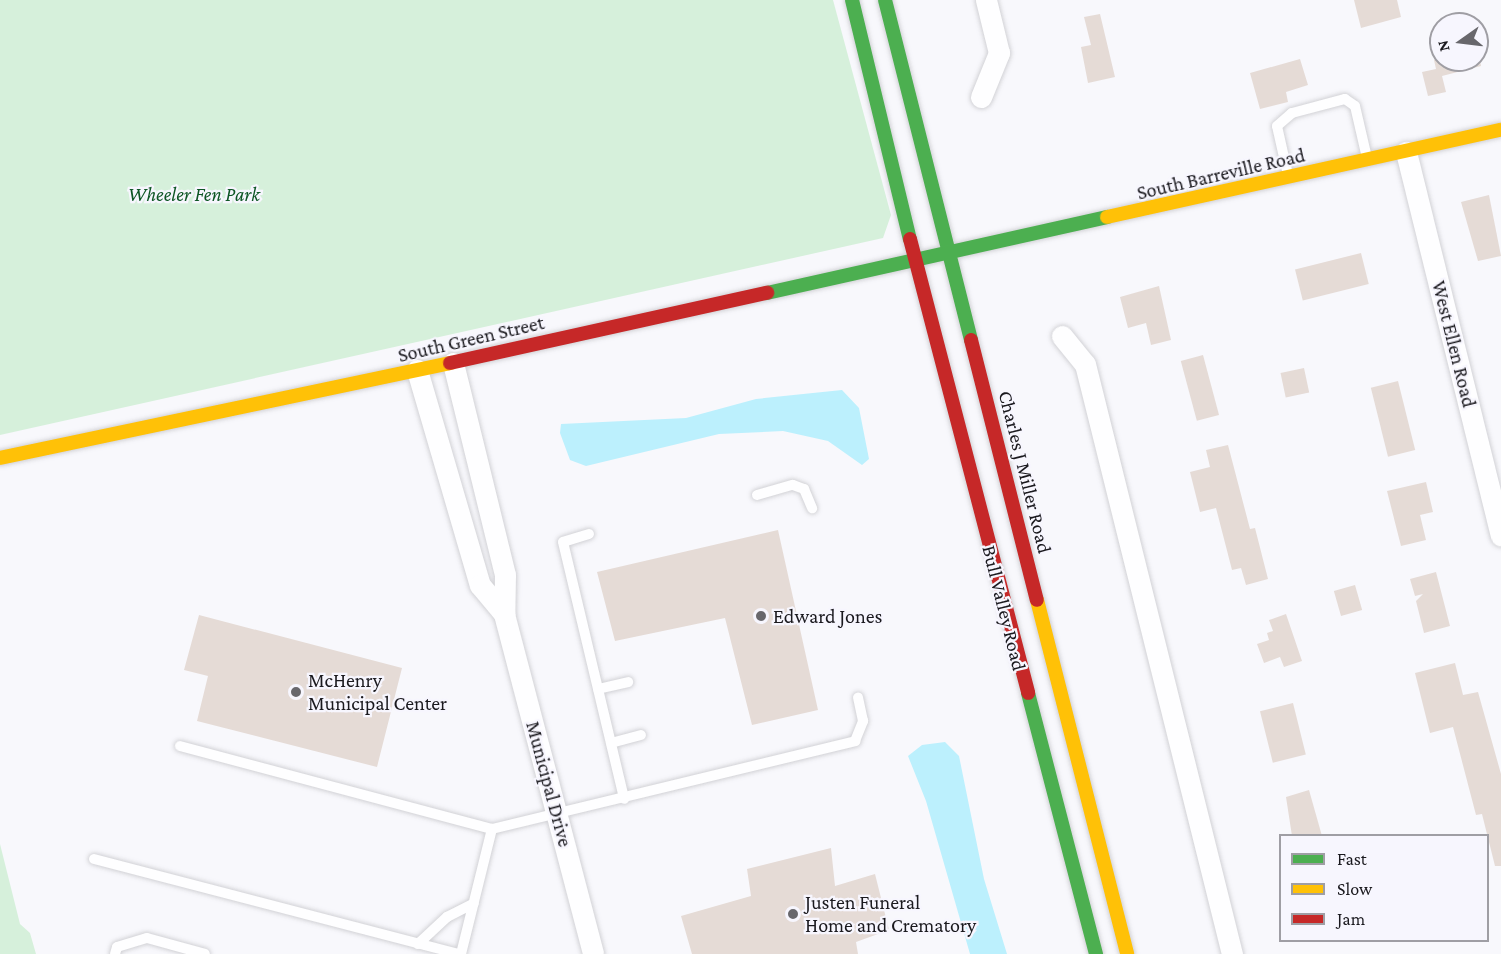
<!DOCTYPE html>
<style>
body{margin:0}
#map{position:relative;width:1501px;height:954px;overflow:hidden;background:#f8f8fc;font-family:"Crimson Pro",serif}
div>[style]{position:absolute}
.green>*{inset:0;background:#d6f0db}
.water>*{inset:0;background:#bcf0fd}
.building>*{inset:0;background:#e5dbd6;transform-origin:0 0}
.roads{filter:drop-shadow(0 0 2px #d2d2d6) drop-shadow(0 0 2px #d2d2d6)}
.lane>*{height:10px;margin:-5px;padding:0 5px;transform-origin:5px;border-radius:5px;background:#fefeff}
.street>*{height:21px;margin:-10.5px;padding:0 10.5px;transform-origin:10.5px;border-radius:10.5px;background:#fefeff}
.fast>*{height:14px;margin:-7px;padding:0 7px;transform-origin:7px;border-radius:7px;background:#4caf50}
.slow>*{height:14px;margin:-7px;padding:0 7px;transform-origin:7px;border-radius:7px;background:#ffc107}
.jam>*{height:14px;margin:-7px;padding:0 7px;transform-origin:7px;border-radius:7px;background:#c62828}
.dots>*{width:16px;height:16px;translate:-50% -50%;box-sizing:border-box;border:3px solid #f7f6fe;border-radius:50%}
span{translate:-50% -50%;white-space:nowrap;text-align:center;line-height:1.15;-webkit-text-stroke:4.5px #f7f6fe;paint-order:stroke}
.street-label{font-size:20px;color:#1a191e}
.park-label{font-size:20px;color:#0d5624;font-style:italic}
.poi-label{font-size:20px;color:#1a191e}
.left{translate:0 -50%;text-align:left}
.legend{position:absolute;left:1279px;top:834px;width:210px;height:108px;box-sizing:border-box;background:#f7f6fe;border:2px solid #9f9ea4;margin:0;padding:8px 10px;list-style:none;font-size:18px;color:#1a191e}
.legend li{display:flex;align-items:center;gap:12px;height:30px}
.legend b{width:30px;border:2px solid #9f9ea4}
.north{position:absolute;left:1429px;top:12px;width:60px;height:60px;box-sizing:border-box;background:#f7f6fe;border:2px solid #9f9ea4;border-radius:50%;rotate:256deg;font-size:16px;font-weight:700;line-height:24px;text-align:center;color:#1a191e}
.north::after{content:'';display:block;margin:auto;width:21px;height:27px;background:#68676c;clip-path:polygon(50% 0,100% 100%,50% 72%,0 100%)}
</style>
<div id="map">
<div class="green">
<div style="clip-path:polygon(0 0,833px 0,891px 215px,883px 238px,0 435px)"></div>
<div style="clip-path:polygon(0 844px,20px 924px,30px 933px,36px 954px,0 954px)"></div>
</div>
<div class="water">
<div style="clip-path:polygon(842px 390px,859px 408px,869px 459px,862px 465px,828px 441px,783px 431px,719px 434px,586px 466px,570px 460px,560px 433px,561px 424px,686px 418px,756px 399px)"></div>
<div style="clip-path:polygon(945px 742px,959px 756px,984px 879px,1007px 954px,970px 954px,926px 801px,908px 756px,922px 745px)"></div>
</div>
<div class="building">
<div style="clip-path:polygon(1354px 0,1397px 0,1401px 17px,1361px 28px)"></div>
<div style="clip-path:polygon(1100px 14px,1115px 77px,1088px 83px,1081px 47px,1091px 45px,1084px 17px)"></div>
<div style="clip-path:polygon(1300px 59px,1308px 85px,1286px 92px,1288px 102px,1260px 109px,1250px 73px)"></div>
<div style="clip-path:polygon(1434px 60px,1480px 60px,1481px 66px,1442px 76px,1446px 92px,1428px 96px,1422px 72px,1436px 69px)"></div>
<div style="clip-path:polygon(1489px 195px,1501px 256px,1478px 261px,1461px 202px)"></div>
<div style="left:1361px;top:253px;width:32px;height:68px;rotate:76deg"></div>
<div style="clip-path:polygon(1159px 286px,1171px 340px,1151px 345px,1146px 323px,1128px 328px,1120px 297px)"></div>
<div style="left:1203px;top:355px;width:62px;height:23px;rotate:75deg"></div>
<div style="left:1304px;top:368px;width:25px;height:24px;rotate:78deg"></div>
<div style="left:1398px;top:381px;width:71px;height:28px;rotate:76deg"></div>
<div style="clip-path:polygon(1228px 445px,1250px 529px,1255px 528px,1268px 579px,1246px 585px,1241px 568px,1232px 570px,1216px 508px,1200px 512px,1190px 472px,1210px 467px,1206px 450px)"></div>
<div style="clip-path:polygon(1426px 482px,1433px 512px,1420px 515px,1426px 540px,1401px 546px,1387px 491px)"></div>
<div style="clip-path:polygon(778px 530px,818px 710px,752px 725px,725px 618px,615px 641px,597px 572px)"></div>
<div style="clip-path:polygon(1436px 572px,1450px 626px,1424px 633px,1416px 601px,1423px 594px,1415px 596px,1410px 579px)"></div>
<div style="left:1355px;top:585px;width:26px;height:22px;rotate:74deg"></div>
<div style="clip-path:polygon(1286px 614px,1302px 661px,1284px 667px,1280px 657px,1264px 663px,1257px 644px,1269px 640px,1267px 633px,1273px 631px,1269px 620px)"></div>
<div style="clip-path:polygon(199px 615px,402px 668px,377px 767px,197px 721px,208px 676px,184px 670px)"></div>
<div style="clip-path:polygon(1455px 663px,1463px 695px,1478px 692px,1501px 774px,1501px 866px,1495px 866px,1482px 814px,1476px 815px,1453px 727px,1430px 733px,1415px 673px)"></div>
<div style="left:1293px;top:703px;width:53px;height:34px;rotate:76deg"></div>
<div style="clip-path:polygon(1309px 790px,1322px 836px,1292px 836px,1286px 797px)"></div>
<div style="clip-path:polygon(831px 848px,835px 886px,875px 874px,889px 930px,856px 942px,858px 954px,692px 954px,681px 916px,751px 896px,747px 869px)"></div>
</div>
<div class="roads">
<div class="lane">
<div style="left:1288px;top:175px;width:50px;rotate:-102.7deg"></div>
<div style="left:1277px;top:126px;width:20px;rotate:-41deg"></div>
<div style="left:1292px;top:113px;width:55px;rotate:-14.8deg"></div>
<div style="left:1345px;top:99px;width:12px;rotate:35deg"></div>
<div style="left:1355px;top:106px;width:53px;rotate:77deg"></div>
<div style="left:757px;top:495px;width:37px;rotate:-16deg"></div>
<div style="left:793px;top:485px;width:12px;rotate:20deg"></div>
<div style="left:804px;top:489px;width:21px;rotate:67deg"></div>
<div style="left:589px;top:534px;width:27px;rotate:163deg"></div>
<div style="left:563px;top:542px;width:264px;rotate:76.6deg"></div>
<div style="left:598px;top:689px;width:31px;rotate:-13deg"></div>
<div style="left:611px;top:743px;width:31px;rotate:-15deg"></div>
<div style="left:180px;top:746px;width:323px;rotate:14.9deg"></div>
<div style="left:94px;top:859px;width:376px;rotate:14.6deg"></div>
<div style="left:418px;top:944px;width:40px;rotate:-43deg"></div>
<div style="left:447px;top:917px;width:30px;rotate:-27deg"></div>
<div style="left:115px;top:954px;width:7px;rotate:-74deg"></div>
<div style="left:117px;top:947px;width:31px;rotate:-17deg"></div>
<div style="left:147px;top:938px;width:60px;rotate:15.4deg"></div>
<div style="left:461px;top:954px;width:129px;rotate:-76.1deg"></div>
<div style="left:492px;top:829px;width:374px;rotate:-13.6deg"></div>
<div style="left:855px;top:741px;width:22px;rotate:-68deg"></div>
<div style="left:863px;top:721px;width:24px;rotate:-102deg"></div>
</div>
<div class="street">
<div style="left:981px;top:97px;width:48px;rotate:-67.8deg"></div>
<div style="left:999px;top:53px;width:55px;rotate:-103.8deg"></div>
<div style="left:1406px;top:152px;width:395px;rotate:76.1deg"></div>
<div style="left:1062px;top:336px;width:36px;rotate:51deg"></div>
<div style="left:1085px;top:364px;width:608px;rotate:76.01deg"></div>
<div style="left:453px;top:363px;width:218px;rotate:76.2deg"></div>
<div style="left:505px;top:575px;width:39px;rotate:91deg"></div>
<div style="left:504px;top:614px;width:351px;rotate:75.3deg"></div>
<div style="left:417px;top:370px;width:224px;rotate:73.7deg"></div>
<div style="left:480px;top:585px;width:38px;rotate:50deg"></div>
</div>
<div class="fast">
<div style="left:852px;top:0;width:246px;rotate:76.4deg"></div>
<div style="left:885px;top:0;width:351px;rotate:75.8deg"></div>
<div style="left:767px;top:293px;width:348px;rotate:-12.6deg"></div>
<div style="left:1028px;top:693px;width:270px;rotate:75.4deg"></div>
</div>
<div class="slow">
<div style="left:1107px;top:217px;width:403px;rotate:-12.5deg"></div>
<div style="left:0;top:458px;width:460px;rotate:-11.9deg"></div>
<div style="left:1037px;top:600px;width:365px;rotate:75.7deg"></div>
</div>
<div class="jam">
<div style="left:910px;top:239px;width:469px;rotate:75.4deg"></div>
<div style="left:971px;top:340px;width:268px;rotate:75.8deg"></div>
<div style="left:450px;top:363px;width:325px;rotate:-12.5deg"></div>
</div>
</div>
<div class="dots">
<div style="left:761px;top:616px;background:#68676c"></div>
<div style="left:296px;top:692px;background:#68676c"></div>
<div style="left:793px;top:914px;background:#68676c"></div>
</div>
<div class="street-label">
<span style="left:1221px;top:174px;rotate:-13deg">South Barreville Road</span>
<span style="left:471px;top:339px;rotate:-13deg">South Green Street</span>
<span style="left:1454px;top:344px;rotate:76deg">West Ellen Road</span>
<span style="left:1025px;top:472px;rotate:76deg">Charles J Miller Road</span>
<span style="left:1004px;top:608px;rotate:76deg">Bull Valley Road</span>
<span style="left:549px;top:784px;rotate:75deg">Municipal Drive</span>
</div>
<div class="park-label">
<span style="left:194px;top:194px">Wheeler Fen Park</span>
</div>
<div class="poi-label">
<span class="left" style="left:773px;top:616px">Edward Jones</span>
<span class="left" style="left:308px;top:692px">McHenry<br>Municipal Center</span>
<span class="left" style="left:805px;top:914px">Justen Funeral<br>Home and Crematory</span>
</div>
<ul class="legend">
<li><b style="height:8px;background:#4caf50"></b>Fast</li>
<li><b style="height:8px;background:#ffc107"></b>Slow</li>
<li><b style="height:8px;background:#c62828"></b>Jam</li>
</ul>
<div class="north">N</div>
</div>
